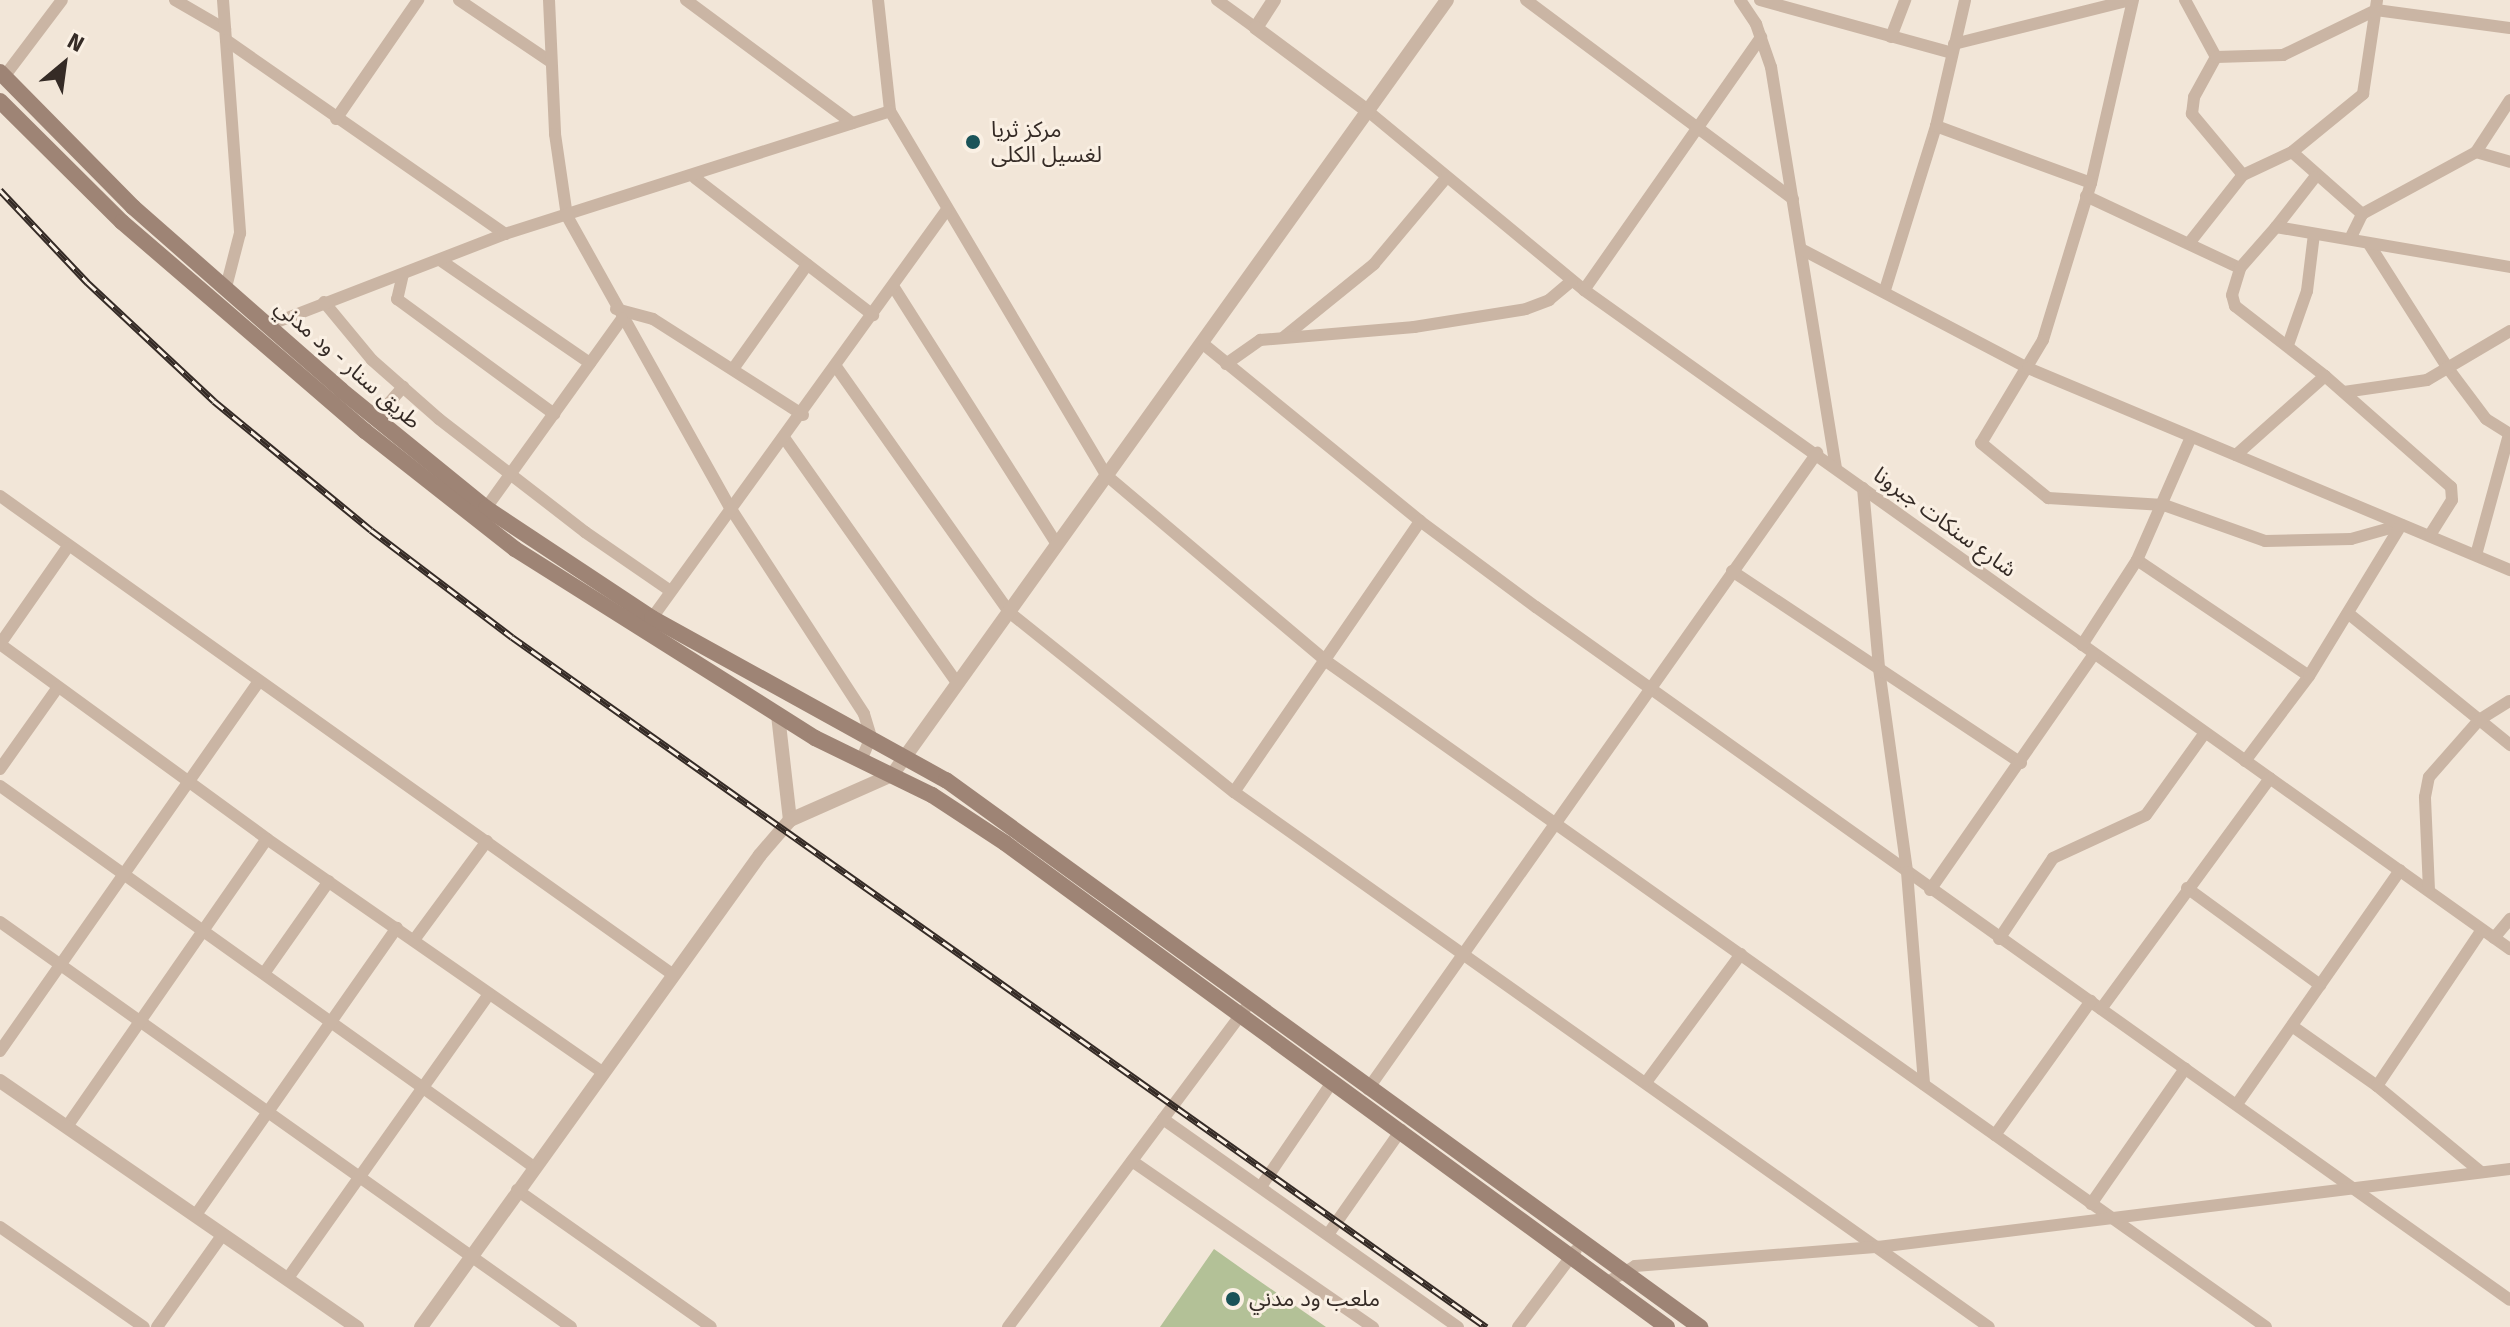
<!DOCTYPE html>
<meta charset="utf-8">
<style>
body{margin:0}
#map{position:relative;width:2510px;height:1327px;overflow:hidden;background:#f2e6d8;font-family:"Fira Sans","Noto Sans Arabic",sans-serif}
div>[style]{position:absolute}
.green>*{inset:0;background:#b3c197}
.minor>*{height:12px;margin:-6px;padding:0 6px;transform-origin:6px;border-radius:6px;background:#cab5a4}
.tertiary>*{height:14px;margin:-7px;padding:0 7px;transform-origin:7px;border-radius:7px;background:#cab5a4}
.secondary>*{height:16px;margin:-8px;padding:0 8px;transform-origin:8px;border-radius:8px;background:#9e8475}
.rail>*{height:7px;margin-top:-3.5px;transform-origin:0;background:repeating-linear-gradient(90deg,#faf0e4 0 12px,#352b26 0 24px);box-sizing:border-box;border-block:2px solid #352b26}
.dots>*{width:22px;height:22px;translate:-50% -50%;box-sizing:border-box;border:4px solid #faf0e4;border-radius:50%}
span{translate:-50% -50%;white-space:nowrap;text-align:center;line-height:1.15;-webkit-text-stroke:6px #faf0e4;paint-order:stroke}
.poi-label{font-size:22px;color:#352b26}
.left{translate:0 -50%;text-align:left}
.street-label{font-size:22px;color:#352b26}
.north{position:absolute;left:24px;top:24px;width:80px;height:80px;-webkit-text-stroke:6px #faf0e4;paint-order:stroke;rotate:29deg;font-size:22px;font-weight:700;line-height:32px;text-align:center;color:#352b26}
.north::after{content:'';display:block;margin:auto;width:28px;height:36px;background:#352b26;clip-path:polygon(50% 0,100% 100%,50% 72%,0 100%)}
</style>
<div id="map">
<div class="green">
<div style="clip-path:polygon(1214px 1249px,1245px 1271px,1326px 1327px,1160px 1327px)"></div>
</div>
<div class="minor">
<div style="left:175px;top:0;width:58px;rotate:30.1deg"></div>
<div style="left:223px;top:0;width:234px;rotate:85.8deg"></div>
<div style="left:240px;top:233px;width:56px;rotate:104.5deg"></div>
<div style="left:459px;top:0;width:111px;rotate:34deg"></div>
<div style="left:549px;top:0;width:134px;rotate:87.4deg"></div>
<div style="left:555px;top:134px;width:83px;rotate:81.7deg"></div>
<div style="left:567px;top:216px;width:336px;rotate:60.8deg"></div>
<div style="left:731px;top:509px;width:244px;rotate:57deg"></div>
<div style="left:864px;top:714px;width:24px;rotate:73deg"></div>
<div style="left:871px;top:737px;width:26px;rotate:113deg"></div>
<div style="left:686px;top:0;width:207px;rotate:36.5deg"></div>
<div style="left:878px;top:0;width:112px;rotate:83.8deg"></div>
<div style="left:890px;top:111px;width:423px;rotate:59.3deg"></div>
<div style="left:1106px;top:475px;width:288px;rotate:40.2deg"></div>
<div style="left:1326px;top:661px;width:1152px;rotate:35.32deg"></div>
<div style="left:1217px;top:0;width:48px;rotate:35.7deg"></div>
<div style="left:1526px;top:0;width:333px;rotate:36.7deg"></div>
<div style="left:1740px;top:0;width:29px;rotate:56deg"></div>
<div style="left:1756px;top:24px;width:46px;rotate:70.8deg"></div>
<div style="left:1771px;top:67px;width:405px;rotate:80.8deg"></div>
<div style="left:1760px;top:0;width:199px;rotate:15.4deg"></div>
<div style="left:2133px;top:0;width:188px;rotate:102.9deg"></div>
<div style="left:2091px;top:183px;width:164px;rotate:107deg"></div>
<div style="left:2043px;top:340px;width:120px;rotate:121deg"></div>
<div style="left:1981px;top:443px;width:87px;rotate:39.4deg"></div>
<div style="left:2048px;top:498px;width:116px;rotate:3.5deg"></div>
<div style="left:2164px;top:505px;width:107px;rotate:19.6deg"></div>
<div style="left:2265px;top:541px;width:86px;rotate:-1.3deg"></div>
<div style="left:2351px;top:539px;width:52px;rotate:-15.6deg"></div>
<div style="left:2185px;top:0;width:65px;rotate:61.5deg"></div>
<div style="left:1891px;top:37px;width:40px;rotate:-69deg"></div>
<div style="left:226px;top:40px;width:340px;rotate:34.8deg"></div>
<div style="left:1954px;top:44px;width:182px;rotate:-14deg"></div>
<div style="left:4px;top:77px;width:96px;rotate:-53deg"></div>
<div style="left:1369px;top:112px;width:279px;rotate:39.6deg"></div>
<div style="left:1584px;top:290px;width:1137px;rotate:35.44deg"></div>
<div style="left:336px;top:119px;width:145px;rotate:-55.4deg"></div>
<div style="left:1936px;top:126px;width:165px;rotate:20.2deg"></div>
<div style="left:2292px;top:152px;width:94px;rotate:41.5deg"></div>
<div style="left:2476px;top:152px;width:35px;rotate:16deg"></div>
<div style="left:2243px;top:175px;width:80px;rotate:-129.9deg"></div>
<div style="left:2192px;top:114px;width:17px;rotate:-83deg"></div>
<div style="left:2194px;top:97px;width:46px;rotate:-61.2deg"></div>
<div style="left:2216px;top:57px;width:67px;rotate:-1.7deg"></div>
<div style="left:2283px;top:55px;width:103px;rotate:-25.8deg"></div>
<div style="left:2376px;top:10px;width:135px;rotate:7.7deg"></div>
<div style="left:695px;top:178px;width:225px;rotate:37.6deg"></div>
<div style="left:2086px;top:196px;width:170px;rotate:25.1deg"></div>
<div style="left:2276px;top:227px;width:63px;rotate:-52deg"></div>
<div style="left:2350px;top:239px;width:28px;rotate:-64deg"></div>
<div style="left:2362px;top:214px;width:130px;rotate:-28.5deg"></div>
<div style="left:2476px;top:152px;width:62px;rotate:-56.8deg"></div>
<div style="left:2190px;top:242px;width:85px;rotate:-51.7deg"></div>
<div style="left:2243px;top:175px;width:54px;rotate:-25.1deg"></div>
<div style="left:2292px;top:152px;width:92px;rotate:-39.2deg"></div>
<div style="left:2363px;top:94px;width:95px;rotate:-81.5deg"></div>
<div style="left:2369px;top:244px;width:146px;rotate:57.6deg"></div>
<div style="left:2447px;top:367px;width:65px;rotate:53.1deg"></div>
<div style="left:2486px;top:419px;width:28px;rotate:32deg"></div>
<div style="left:1801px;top:249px;width:256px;rotate:27.7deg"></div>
<div style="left:2028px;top:368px;width:523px;rotate:22.74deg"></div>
<div style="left:440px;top:260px;width:182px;rotate:34.5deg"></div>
<div style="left:403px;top:274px;width:26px;rotate:103deg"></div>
<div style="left:397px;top:299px;width:195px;rotate:36.2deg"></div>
<div style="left:893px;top:286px;width:306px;rotate:57.6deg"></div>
<div style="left:1584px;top:290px;width:309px;rotate:-55deg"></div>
<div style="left:1885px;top:290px;width:172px;rotate:-72.7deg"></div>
<div style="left:1936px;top:126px;width:129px;rotate:-77deg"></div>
<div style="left:324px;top:302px;width:75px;rotate:50.4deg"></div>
<div style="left:372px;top:360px;width:89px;rotate:41.4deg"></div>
<div style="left:439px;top:419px;width:185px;rotate:37.7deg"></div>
<div style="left:585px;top:532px;width:102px;rotate:34.6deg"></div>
<div style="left:616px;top:309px;width:38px;rotate:15deg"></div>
<div style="left:653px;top:319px;width:178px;rotate:32.6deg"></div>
<div style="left:269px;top:325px;width:253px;rotate:-21.1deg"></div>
<div style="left:505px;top:234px;width:404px;rotate:-17.7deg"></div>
<div style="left:1284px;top:337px;width:116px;rotate:-39deg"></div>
<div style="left:1374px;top:264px;width:112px;rotate:-50.1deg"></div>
<div style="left:1202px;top:343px;width:281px;rotate:39.2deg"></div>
<div style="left:1420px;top:521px;width:144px;rotate:36.6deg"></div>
<div style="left:1536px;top:607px;width:1195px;rotate:35.43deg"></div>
<div style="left:2288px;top:345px;width:57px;rotate:-70.6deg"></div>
<div style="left:2307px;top:291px;width:57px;rotate:-83deg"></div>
<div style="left:1226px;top:364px;width:42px;rotate:-35.2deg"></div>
<div style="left:1260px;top:340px;width:155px;rotate:-4.8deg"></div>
<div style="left:1414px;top:327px;width:113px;rotate:-9.1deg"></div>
<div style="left:1526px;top:309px;width:25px;rotate:-21deg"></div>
<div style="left:1549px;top:300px;width:30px;rotate:-40deg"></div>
<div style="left:837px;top:368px;width:299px;rotate:54.8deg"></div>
<div style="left:1009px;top:612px;width:288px;rotate:38.7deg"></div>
<div style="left:1234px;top:792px;width:925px;rotate:35.32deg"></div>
<div style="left:733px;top:369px;width:128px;rotate:-54.6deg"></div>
<div style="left:2344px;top:392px;width:84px;rotate:-8.2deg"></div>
<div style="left:2427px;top:380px;width:96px;rotate:-30.6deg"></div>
<div style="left:375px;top:419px;width:43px;rotate:-48.8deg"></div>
<div style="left:785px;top:439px;width:300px;rotate:54.8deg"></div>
<div style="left:2236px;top:455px;width:119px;rotate:-41.6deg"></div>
<div style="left:1863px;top:488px;width:182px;rotate:84.9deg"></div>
<div style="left:1879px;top:669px;width:205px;rotate:82.1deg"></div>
<div style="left:1907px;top:872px;width:213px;rotate:85.4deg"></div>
<div style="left:0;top:496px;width:825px;rotate:35.42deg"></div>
<div style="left:486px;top:508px;width:233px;rotate:-54.3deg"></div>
<div style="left:2430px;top:535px;width:41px;rotate:-57.8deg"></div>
<div style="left:2452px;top:500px;width:13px;rotate:-94deg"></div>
<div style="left:2451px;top:487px;width:168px;rotate:-138.6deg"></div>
<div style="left:2325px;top:376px;width:114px;rotate:-142.1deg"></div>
<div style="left:2235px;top:306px;width:11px;rotate:-105deg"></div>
<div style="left:2232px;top:295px;width:28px;rotate:-73deg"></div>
<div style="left:2240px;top:268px;width:55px;rotate:-48.7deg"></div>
<div style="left:2276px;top:227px;width:237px;rotate:9.7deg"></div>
<div style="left:2476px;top:555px;width:125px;rotate:-74.7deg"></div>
<div style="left:2137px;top:560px;width:207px;rotate:34deg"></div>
<div style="left:1732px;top:571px;width:347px;rotate:33.6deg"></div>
<div style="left:2349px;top:614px;width:208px;rotate:39.1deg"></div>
<div style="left:652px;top:618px;width:502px;rotate:-54.16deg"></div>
<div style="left:0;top:644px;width:331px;rotate:36.1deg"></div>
<div style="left:267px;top:839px;width:408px;rotate:34.8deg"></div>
<div style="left:0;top:644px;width:117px;rotate:-55.1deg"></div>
<div style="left:2082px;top:645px;width:101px;rotate:-57.1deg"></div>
<div style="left:2137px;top:560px;width:134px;rotate:-66.3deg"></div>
<div style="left:2245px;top:761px;width:106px;rotate:-53deg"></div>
<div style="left:2309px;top:676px;width:177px;rotate:-58.6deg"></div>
<div style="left:0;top:769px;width:100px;rotate:-54.7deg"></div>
<div style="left:0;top:786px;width:656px;rotate:35.51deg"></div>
<div style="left:1234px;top:792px;width:329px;rotate:-55.5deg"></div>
<div style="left:2187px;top:888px;width:165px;rotate:36.1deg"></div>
<div style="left:1930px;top:890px;width:287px;rotate:-55.2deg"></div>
<div style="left:2429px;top:890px;width:93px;rotate:-92.5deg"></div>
<div style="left:2425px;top:797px;width:20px;rotate:-79deg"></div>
<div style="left:2429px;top:777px;width:76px;rotate:-48.7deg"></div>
<div style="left:2479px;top:720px;width:36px;rotate:-32deg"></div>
<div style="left:0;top:922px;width:700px;rotate:35.35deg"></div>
<div style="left:2494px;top:938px;width:25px;rotate:-50deg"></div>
<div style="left:1999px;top:939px;width:97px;rotate:-56.3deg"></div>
<div style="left:2053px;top:858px;width:102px;rotate:-24.8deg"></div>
<div style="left:2146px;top:815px;width:100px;rotate:-54.4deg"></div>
<div style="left:414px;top:940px;width:123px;rotate:-53.6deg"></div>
<div style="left:265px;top:972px;width:111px;rotate:-54.9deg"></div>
<div style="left:2101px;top:1009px;width:286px;rotate:-53.8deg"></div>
<div style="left:2292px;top:1026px;width:104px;rotate:35.2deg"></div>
<div style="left:2377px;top:1086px;width:135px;rotate:39.6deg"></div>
<div style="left:0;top:1051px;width:449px;rotate:-55deg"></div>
<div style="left:1647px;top:1081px;width:158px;rotate:-53.5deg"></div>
<div style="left:2377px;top:1086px;width:188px;rotate:-56.1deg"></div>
<div style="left:1368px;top:1089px;width:779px;rotate:-54.78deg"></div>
<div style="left:2237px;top:1104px;width:285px;rotate:-55.1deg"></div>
<div style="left:1163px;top:1119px;width:361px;rotate:35.2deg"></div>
<div style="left:68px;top:1125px;width:348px;rotate:-55.2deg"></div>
<div style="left:1995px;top:1135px;width:165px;rotate:-54.4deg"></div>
<div style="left:1132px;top:1161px;width:293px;rotate:34.6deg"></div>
<div style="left:1262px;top:1185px;width:126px;rotate:-55.7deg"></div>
<div style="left:517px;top:1190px;width:237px;rotate:35.2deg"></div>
<div style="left:2091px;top:1204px;width:165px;rotate:-55.2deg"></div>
<div style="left:195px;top:1216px;width:352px;rotate:-55deg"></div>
<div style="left:0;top:1227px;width:175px;rotate:34.8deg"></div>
<div style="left:1329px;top:1233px;width:126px;rotate:-55deg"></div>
<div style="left:288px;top:1278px;width:348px;rotate:-54.7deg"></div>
<div style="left:1606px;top:1283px;width:34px;rotate:-30deg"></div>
<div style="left:1635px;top:1266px;width:244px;rotate:-4.5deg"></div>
<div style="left:1878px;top:1247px;width:637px;rotate:-7.04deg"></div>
<div style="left:157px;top:1327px;width:114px;rotate:-54.6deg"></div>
<div style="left:1008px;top:1327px;width:397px;rotate:-53.3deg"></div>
<div style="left:1518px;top:1327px;width:96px;rotate:-53deg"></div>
</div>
<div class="tertiary">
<div style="left:1274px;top:0;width:33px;rotate:123deg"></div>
<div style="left:1256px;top:28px;width:141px;rotate:36.6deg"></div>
<div style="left:778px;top:715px;width:106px;rotate:83.5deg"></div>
<div style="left:0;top:1081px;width:434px;rotate:34.6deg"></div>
<div style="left:421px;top:1327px;width:581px;rotate:-54.31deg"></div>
<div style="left:760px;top:855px;width:46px;rotate:-49.4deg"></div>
<div style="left:790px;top:820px;width:111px;rotate:-23.8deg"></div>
<div style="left:892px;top:775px;width:953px;rotate:-54.39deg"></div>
</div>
<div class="secondary">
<div style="left:0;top:72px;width:190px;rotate:45.4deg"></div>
<div style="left:133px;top:207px;width:277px;rotate:41.3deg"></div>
<div style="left:341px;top:390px;width:187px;rotate:39.1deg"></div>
<div style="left:486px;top:508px;width:199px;rotate:33.5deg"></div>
<div style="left:652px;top:618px;width:336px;rotate:28.9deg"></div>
<div style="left:946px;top:780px;width:932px;rotate:35.96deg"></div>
<div style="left:0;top:101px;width:172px;rotate:44.8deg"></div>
<div style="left:122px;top:222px;width:321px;rotate:40.7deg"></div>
<div style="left:365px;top:431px;width:191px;rotate:38.2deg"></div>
<div style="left:515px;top:549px;width:355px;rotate:32.2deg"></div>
<div style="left:815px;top:738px;width:130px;rotate:26deg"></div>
<div style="left:932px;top:795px;width:87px;rotate:33.3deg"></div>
<div style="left:1005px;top:843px;width:820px;rotate:36.17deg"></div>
</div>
<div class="rail">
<div style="left:0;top:190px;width:127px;rotate:46.6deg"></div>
<div style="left:87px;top:282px;width:174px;rotate:43.1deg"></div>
<div style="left:214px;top:401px;width:203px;rotate:39.4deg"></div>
<div style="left:371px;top:530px;width:177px;rotate:37.2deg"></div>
<div style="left:512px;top:637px;width:1194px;rotate:35.31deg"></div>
</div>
<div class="dots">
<div style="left:973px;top:142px;background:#1a5358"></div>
<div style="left:1233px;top:1299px;background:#1a5358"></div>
</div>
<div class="poi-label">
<span class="left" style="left:991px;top:142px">مركز ثريا<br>لغسيل الكلى</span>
<span class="left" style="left:1249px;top:1299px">ملعب ود مدني</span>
</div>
<div class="street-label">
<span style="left:348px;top:364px;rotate:41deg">طريق سنار - ود مدني</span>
<span style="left:1945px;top:522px;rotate:36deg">شارع سنكات جبرونا</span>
</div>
<div class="north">N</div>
</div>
